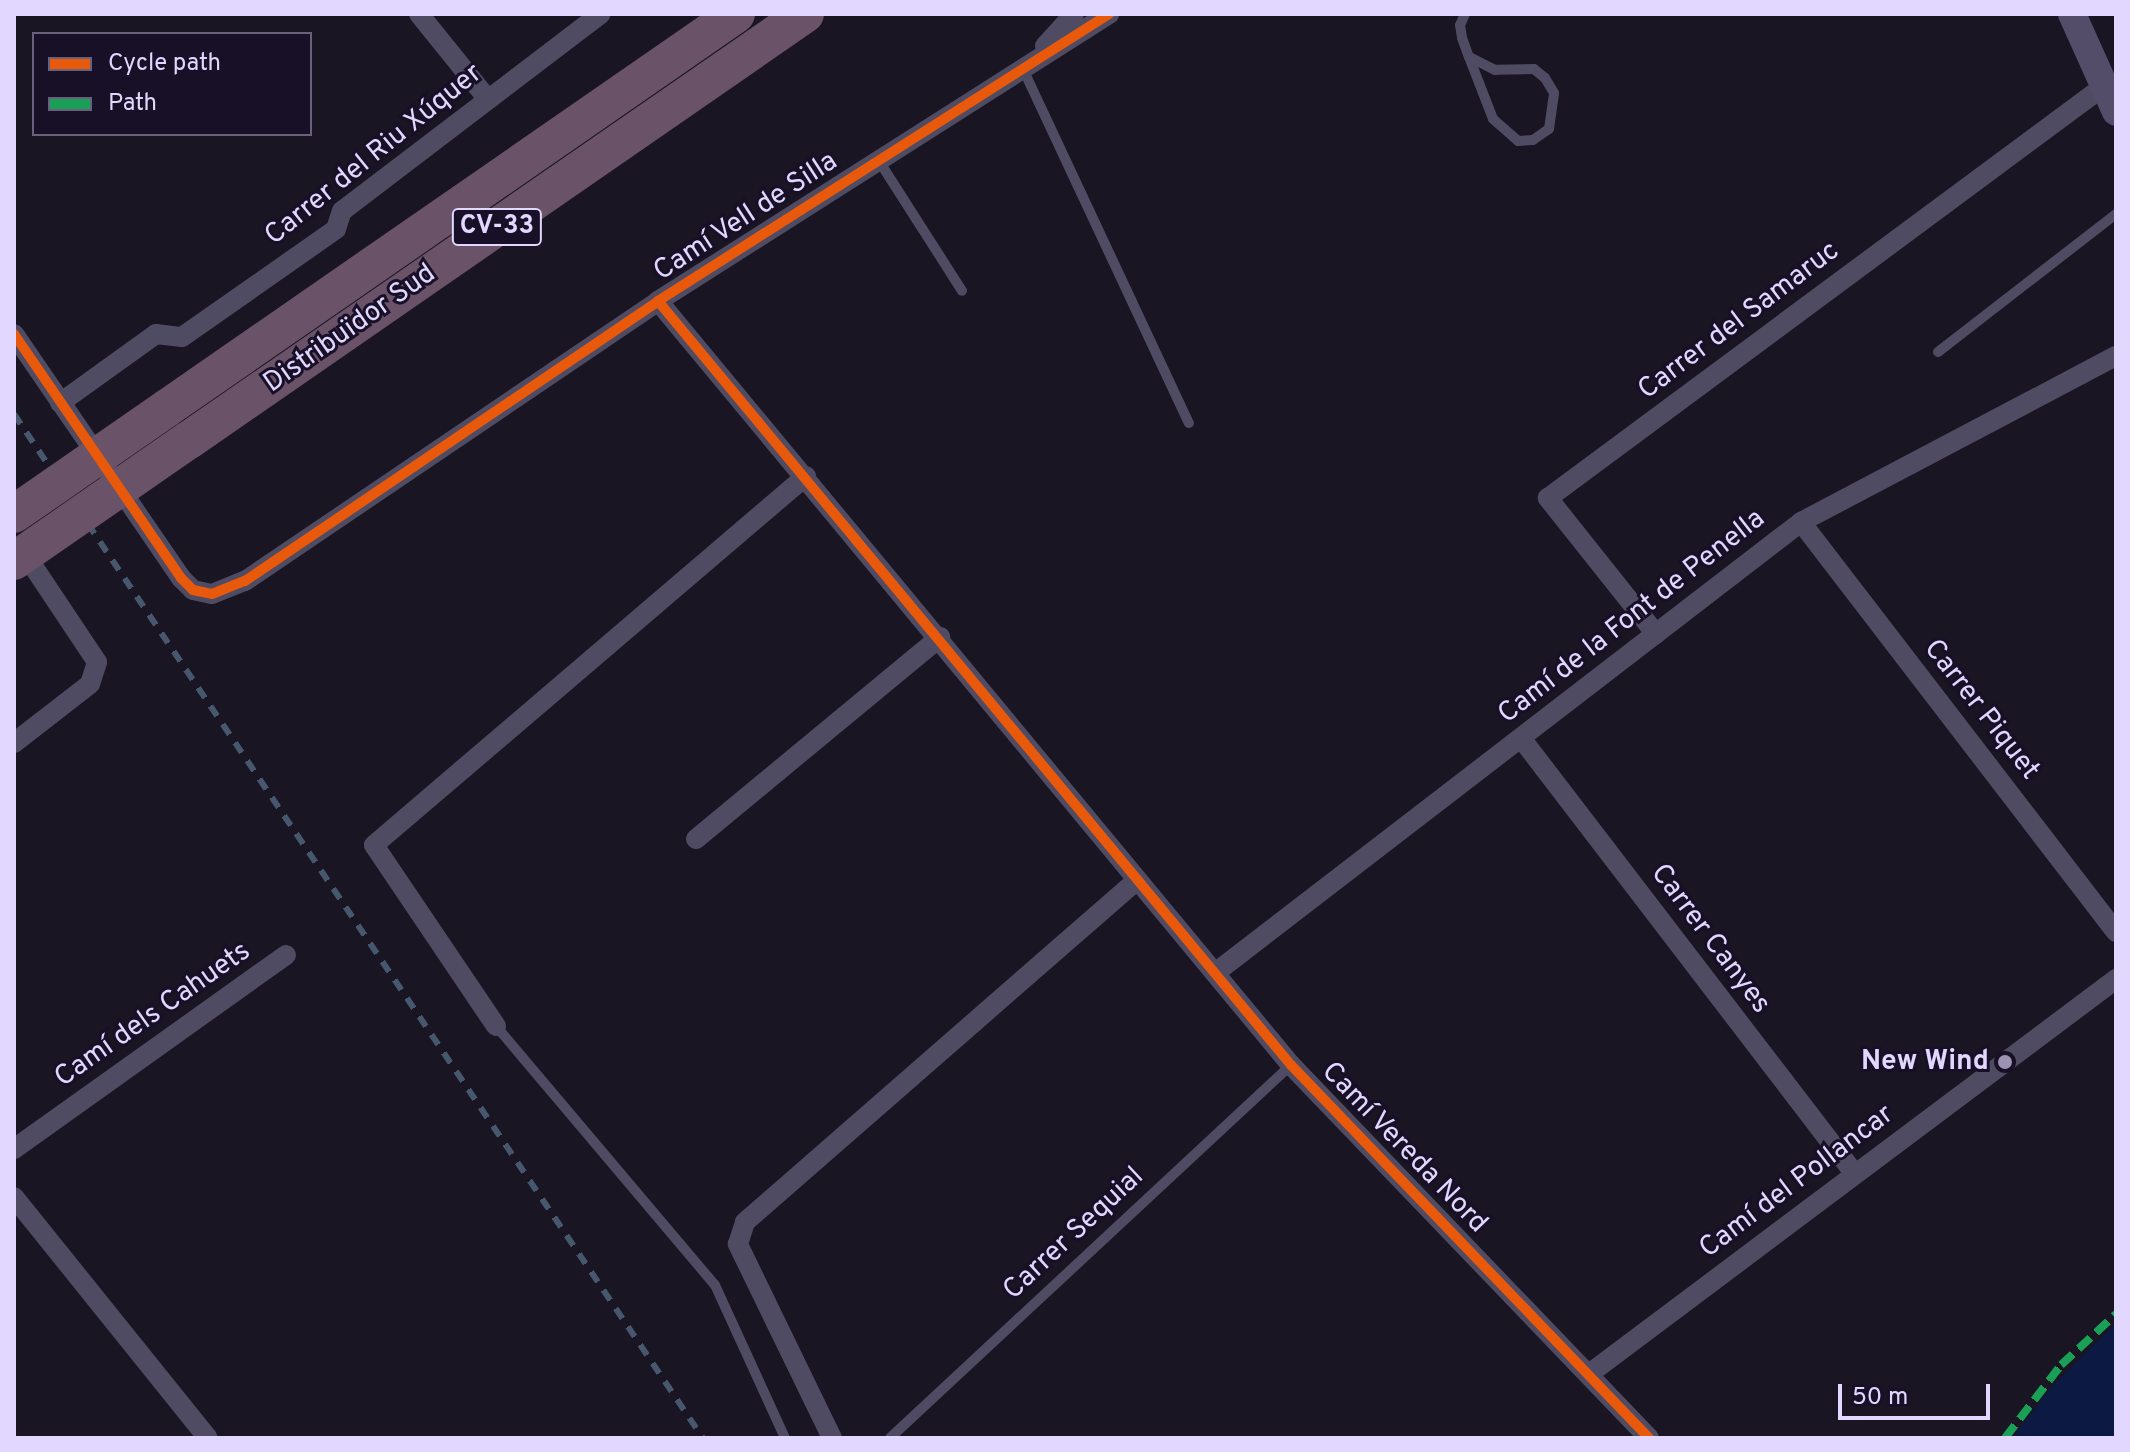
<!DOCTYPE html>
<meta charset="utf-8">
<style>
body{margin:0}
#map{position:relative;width:2130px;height:1452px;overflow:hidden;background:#191522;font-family:Overpass,sans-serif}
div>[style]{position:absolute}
.water>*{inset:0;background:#0c1942}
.lane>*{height:10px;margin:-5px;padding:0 5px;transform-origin:5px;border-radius:5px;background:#4f4b63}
.street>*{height:20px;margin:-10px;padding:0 10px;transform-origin:10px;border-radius:10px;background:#4f4b63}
.secondary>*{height:28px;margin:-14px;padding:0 14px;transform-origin:14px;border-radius:14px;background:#534d69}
.highway>*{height:38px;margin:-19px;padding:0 19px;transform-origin:19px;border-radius:19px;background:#6a5269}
.rail>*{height:6px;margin-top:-3px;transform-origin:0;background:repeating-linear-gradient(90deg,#47576d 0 12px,transparent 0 22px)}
.highway-bridge>*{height:38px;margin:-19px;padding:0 19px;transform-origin:19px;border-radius:19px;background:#6a5269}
.quiet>*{height:8px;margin-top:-4px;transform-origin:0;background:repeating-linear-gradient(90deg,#1a9f57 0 16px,transparent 0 24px)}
.cycleway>*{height:10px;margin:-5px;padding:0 5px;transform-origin:5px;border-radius:5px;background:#e8590c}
.dots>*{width:22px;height:22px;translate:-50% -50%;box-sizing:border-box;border:4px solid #171027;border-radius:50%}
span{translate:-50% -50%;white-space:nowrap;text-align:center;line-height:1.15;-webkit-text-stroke:6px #171027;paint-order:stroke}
.shield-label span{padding:2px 6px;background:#171027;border:2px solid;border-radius:6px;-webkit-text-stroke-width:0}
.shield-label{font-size:26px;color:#e1d7ff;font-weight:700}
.street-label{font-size:28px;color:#e1d7ff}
.poi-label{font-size:28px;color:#e1d7ff;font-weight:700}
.right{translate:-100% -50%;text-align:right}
.frame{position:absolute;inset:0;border:16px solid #e1d7ff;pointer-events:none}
.legend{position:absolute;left:32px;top:32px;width:280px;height:104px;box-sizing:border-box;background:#171027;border:2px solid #68607d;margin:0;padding:10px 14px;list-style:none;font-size:24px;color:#e1d7ff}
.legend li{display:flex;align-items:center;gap:16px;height:40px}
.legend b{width:40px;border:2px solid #68607d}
.scale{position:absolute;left:1838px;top:1384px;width:152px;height:36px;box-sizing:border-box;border:4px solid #e1d7ff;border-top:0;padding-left:10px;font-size:24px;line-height:28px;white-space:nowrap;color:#e1d7ff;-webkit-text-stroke:6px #171027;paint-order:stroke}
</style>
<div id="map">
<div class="water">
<div style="clip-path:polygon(2116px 1323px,2116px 1438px,2012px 1438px,2052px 1386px)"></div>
</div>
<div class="lane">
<div style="left:1465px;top:14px;width:12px;rotate:114deg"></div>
<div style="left:1460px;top:25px;width:13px;rotate:81deg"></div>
<div style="left:1462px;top:38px;width:20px;rotate:70deg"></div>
<div style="left:1469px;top:57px;width:66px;rotate:68.8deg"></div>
<div style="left:1493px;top:119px;width:33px;rotate:41deg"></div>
<div style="left:1518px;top:141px;width:15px;rotate:-4deg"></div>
<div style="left:1533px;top:140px;width:19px;rotate:-35deg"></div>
<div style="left:1549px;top:129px;width:36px;rotate:-82deg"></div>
<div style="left:1554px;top:93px;width:17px;rotate:-121deg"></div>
<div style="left:1545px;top:78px;width:14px;rotate:-141deg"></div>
<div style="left:1534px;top:69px;width:39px;rotate:179deg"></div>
<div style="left:1495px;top:70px;width:29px;rotate:-153deg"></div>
<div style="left:1023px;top:69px;width:391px;rotate:64.9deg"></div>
<div style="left:879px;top:161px;width:154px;rotate:57.4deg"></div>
<div style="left:1938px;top:352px;width:225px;rotate:-37.8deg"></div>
<div style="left:496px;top:1026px;width:339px;rotate:49.8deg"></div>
<div style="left:715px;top:1285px;width:168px;rotate:65.4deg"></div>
<div style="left:890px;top:1438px;width:548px;rotate:-42.93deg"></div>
</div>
<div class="street">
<div style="left:419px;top:14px;width:107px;rotate:51.1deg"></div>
<div style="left:1045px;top:46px;width:43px;rotate:-47.8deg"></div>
<div style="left:658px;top:301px;width:992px;rotate:50.36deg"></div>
<div style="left:1291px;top:1065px;width:517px;rotate:46.18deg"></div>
<div style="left:14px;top:334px;width:296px;rotate:55.6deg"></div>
<div style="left:181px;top:578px;width:17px;rotate:45deg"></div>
<div style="left:193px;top:590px;width:19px;rotate:12deg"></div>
<div style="left:212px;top:594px;width:35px;rotate:-22deg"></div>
<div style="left:245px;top:581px;width:499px;rotate:-34.1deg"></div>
<div style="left:658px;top:301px;width:535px;rotate:-32.47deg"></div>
<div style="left:60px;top:403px;width:118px;rotate:-35.7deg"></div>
<div style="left:156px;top:334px;width:26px;rotate:7deg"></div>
<div style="left:182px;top:337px;width:188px;rotate:-35deg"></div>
<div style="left:336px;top:229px;width:19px;rotate:-72deg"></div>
<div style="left:342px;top:211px;width:325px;rotate:-37.3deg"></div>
<div style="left:1801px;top:522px;width:517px;rotate:52.47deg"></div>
<div style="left:1656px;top:634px;width:174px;rotate:-128.5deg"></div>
<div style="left:1548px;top:498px;width:692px;rotate:-36.54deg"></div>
<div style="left:1521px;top:738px;width:549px;rotate:52.55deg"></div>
<div style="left:14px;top:743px;width:96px;rotate:-37.8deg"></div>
<div style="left:90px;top:684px;width:23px;rotate:-72deg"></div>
<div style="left:97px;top:662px;width:137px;rotate:-123.7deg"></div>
<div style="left:696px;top:839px;width:317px;rotate:-39.6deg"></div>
<div style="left:1215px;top:973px;width:739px;rotate:-37.58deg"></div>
<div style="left:1801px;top:522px;width:356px;rotate:-27.8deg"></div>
<div style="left:496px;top:1026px;width:218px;rotate:-124deg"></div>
<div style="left:374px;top:845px;width:568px;rotate:-40.5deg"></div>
<div style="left:14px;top:1149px;width:334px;rotate:-35.5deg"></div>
<div style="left:14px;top:1197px;width:309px;rotate:51.2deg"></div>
<div style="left:1589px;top:1374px;width:659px;rotate:-36.85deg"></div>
<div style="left:832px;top:1438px;width:216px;rotate:-115.9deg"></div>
<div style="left:738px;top:1244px;width:23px;rotate:-72deg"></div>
<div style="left:745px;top:1222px;width:520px;rotate:-41.1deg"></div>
</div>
<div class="secondary">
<div style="left:2072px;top:14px;width:107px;rotate:65.8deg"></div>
</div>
<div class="highway">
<div style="left:167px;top:408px;width:692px;rotate:-34.7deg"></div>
<div style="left:189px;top:440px;width:749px;rotate:-34.67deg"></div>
</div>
<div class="rail">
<div style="left:14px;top:414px;width:1234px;rotate:56.07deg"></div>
</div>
<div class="highway-bridge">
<div style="left:14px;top:514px;width:186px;rotate:-34.7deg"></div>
<div style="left:14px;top:561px;width:213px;rotate:-34.7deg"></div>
</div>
<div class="quiet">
<div style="left:2005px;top:1438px;width:92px;rotate:-52.5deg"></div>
<div style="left:2061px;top:1365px;width:75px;rotate:-42.8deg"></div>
</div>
<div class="cycleway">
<div style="left:658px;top:301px;width:992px;rotate:50.36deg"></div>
<div style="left:1291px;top:1065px;width:517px;rotate:46.18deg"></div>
<div style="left:14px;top:334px;width:296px;rotate:55.6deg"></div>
<div style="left:181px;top:578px;width:17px;rotate:45deg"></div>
<div style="left:193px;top:590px;width:19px;rotate:12deg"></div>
<div style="left:212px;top:594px;width:35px;rotate:-22deg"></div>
<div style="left:245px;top:581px;width:499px;rotate:-34.1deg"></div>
<div style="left:658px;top:301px;width:535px;rotate:-32.47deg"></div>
</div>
<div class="dots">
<div style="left:2005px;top:1062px;background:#9b93b2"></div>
</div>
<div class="shield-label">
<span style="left:497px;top:227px">CV-33</span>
</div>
<div class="street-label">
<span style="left:374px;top:155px;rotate:-39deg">Carrer del Riu Xúquer</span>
<span style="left:746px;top:217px;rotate:-33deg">Camí Vell de Silla</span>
<span style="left:1739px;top:321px;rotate:-37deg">Carrer del Samaruc</span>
<span style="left:350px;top:329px;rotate:-35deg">Distribuïdor Sud</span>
<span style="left:1632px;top:617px;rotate:-38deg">Camí de la Font de Penella</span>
<span style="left:1981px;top:710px;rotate:52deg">Carrer Piquet</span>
<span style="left:1710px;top:939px;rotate:53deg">Carrer Canyes</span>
<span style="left:153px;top:1015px;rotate:-35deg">Camí dels Cahuets</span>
<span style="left:1404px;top:1148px;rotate:46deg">Camí Vereda Nord</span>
<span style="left:1797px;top:1182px;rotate:-37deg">Camí del Pollancar</span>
<span style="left:1074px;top:1234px;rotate:-43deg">Carrer Sequial</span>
</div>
<div class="poi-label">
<span class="right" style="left:1989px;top:1062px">New Wind</span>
</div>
<div class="frame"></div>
<ul class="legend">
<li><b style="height:10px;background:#e8590c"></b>Cycle path</li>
<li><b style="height:10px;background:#1a9f57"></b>Path</li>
</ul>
<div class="scale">50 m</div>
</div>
